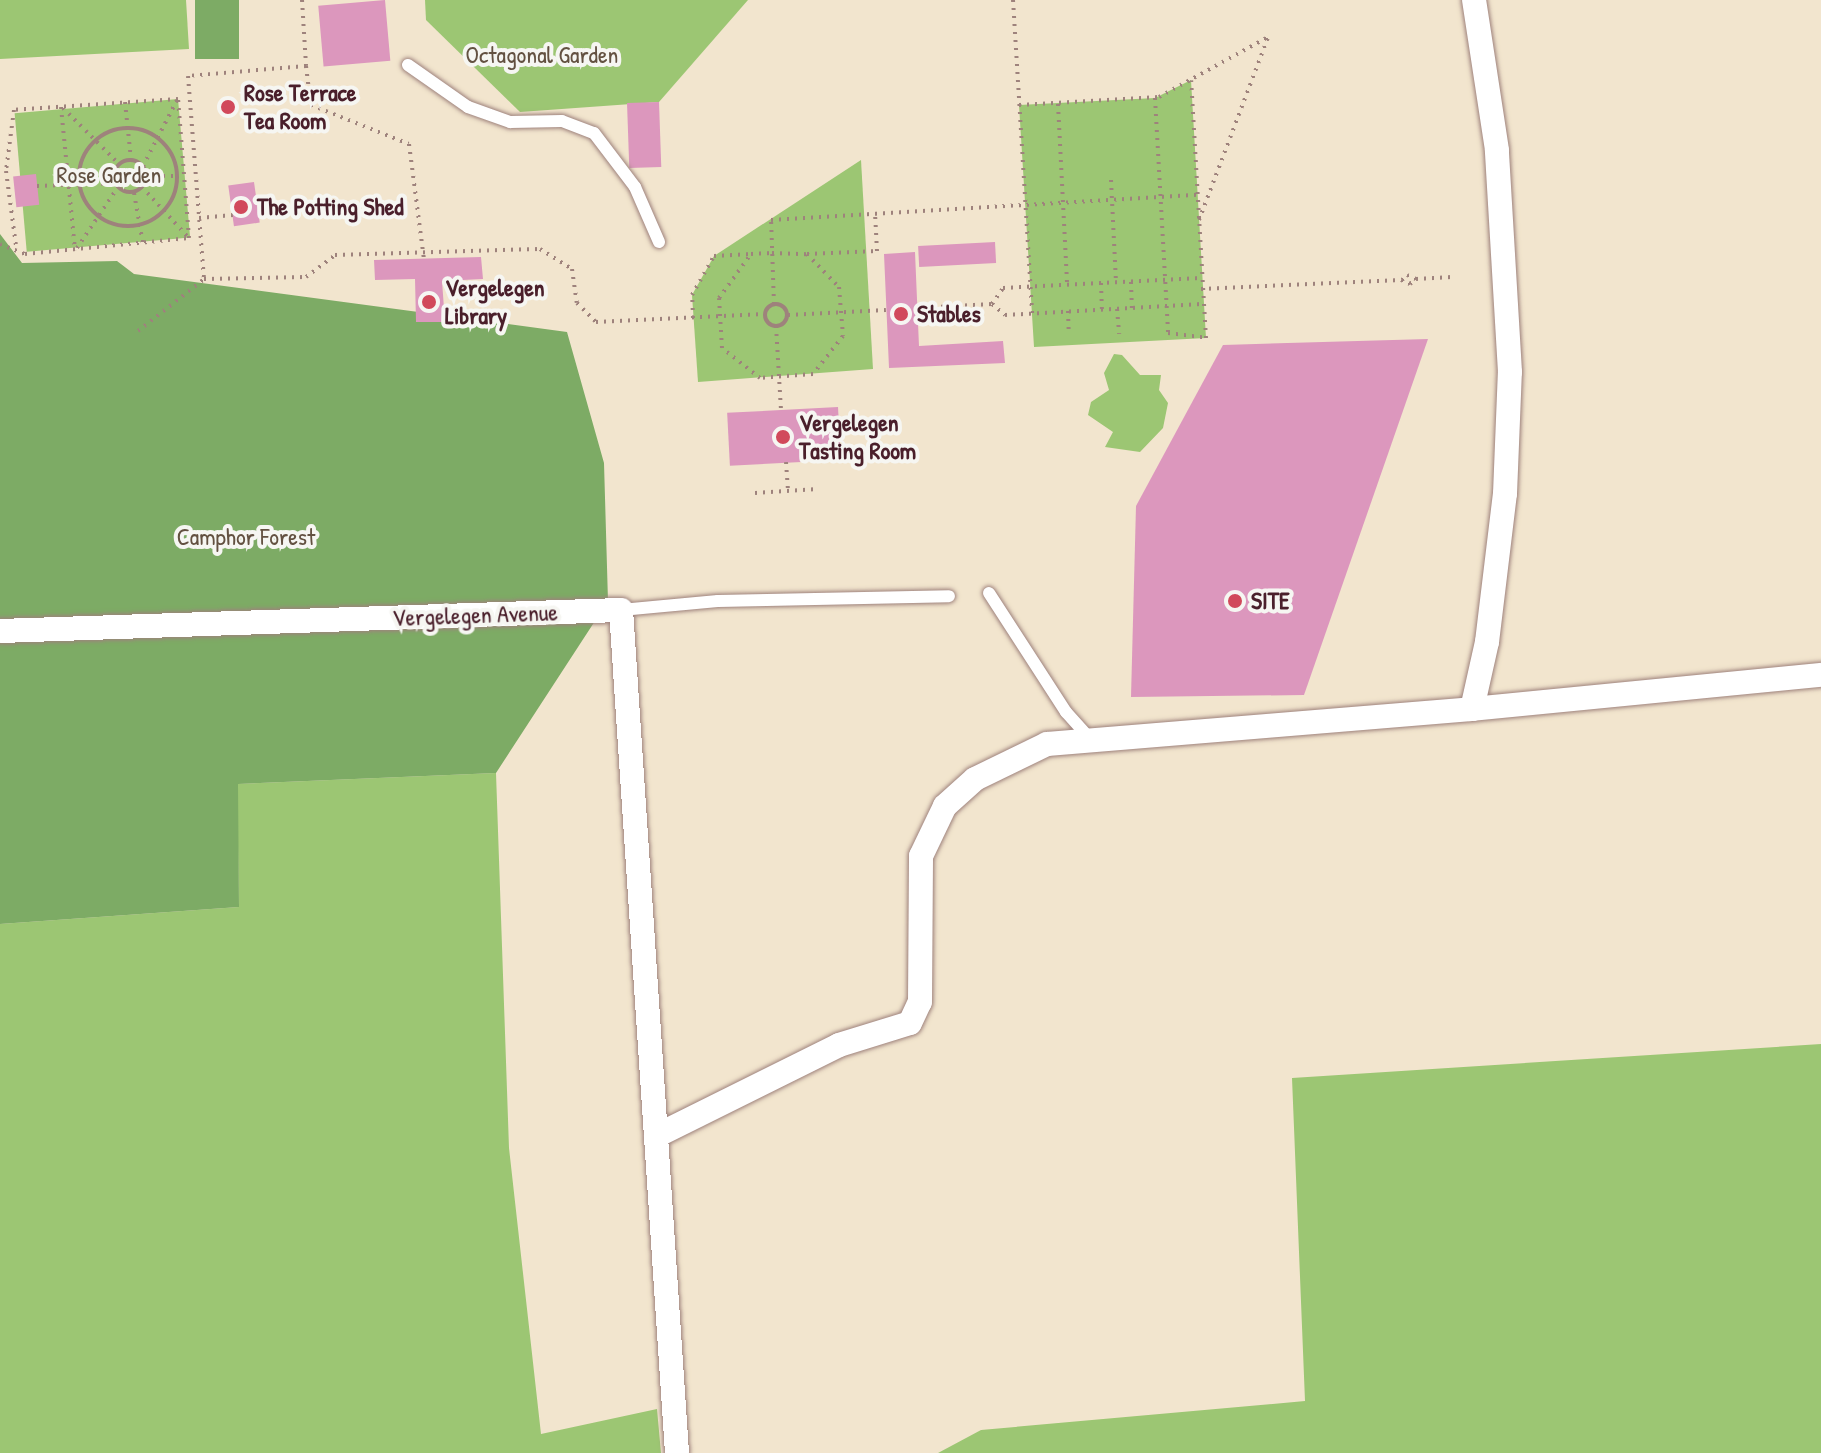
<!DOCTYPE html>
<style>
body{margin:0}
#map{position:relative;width:1821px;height:1453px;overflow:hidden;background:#f2e5ce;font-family:"Patrick Hand",sans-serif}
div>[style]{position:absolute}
.green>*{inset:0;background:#9cc673;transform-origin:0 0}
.forest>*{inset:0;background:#7dab65;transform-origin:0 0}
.building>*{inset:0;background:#dc97bd;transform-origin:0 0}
.path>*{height:4px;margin-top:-2px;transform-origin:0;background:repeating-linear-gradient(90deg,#9e827c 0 2px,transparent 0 8px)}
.path>.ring{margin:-2px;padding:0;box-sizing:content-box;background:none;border:4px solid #9e827c;border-radius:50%}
.roads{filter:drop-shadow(0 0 2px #9e827c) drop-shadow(0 0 2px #9e827c)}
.lane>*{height:12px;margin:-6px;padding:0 6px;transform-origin:6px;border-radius:6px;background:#fff}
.street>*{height:24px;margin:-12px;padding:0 12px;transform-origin:12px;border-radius:12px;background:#fff}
.dots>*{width:22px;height:22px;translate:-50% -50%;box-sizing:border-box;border:4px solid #f6f6f2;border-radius:50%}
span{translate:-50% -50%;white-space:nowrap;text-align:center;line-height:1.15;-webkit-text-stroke:8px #f6f6f2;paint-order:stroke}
.park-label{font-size:24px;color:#635141}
.poi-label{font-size:24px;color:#4a1f2b;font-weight:700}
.left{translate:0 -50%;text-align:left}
.street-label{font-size:24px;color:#4a1f2b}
</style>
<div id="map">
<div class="green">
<div style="clip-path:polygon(0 0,186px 0,189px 49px,0 59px)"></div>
<div style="clip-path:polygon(425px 0,748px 0,659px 102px,520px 112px,426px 20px)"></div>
<div style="clip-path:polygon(1191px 80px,1206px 338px,1034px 347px,1019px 105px,1155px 98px)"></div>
<div style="left:178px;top:99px;width:139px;height:164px;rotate:85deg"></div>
<div style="clip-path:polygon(861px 160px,873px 369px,698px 382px,692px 295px,714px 256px)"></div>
<div style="clip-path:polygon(1114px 354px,1122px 355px,1140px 375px,1161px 375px,1159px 390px,1168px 403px,1163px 428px,1140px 452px,1105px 447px,1113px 432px,1088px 415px,1091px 402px,1109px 390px,1104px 373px)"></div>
<div style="clip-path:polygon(496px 773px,509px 1148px,541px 1434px,657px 1409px,661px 1453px,0 1453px,0 924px,239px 907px,237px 784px)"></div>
<div style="clip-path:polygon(1821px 1044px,1821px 1453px,938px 1453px,981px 1430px,1305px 1401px,1292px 1078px)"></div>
</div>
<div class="forest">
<div style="left:195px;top:0;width:44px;height:59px"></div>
<div style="clip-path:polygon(0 234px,22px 263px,117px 261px,134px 274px,567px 332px,604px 463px,608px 601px,496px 773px,238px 784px,239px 907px,0 924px)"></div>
</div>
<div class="building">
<div style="left:385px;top:0;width:61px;height:67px;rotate:85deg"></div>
<div style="left:659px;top:102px;width:65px;height:32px;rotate:88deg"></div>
<div style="left:36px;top:174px;width:31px;height:23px;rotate:84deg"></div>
<div style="left:254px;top:182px;width:41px;height:26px;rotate:82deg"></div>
<div style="left:995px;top:242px;width:21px;height:77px;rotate:87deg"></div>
<div style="clip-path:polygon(915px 252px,919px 346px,1003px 341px,1005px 363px,889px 368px,884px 254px)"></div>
<div style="clip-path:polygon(481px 257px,483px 279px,442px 281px,445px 322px,416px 322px,415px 279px,375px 280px,374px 260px)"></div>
<div style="clip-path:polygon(1428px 339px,1304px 695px,1131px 697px,1136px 506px,1223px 345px)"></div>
<div style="left:838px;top:407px;width:53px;height:111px;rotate:87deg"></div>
</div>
<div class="path">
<div style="left:302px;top:0;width:66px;rotate:86.5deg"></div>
<div style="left:306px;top:66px;width:118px;rotate:175.2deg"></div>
<div style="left:188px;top:76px;width:204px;rotate:85.5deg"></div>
<div style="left:204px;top:279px;width:102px;rotate:-1.1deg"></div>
<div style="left:306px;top:277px;width:36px;rotate:-37deg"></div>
<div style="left:335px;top:255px;width:205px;rotate:-1.7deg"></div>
<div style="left:540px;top:249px;width:38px;rotate:32deg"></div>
<div style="left:572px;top:269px;width:34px;rotate:82deg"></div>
<div style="left:577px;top:303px;width:27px;rotate:45deg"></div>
<div style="left:596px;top:322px;width:169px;rotate:-2.7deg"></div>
<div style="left:1013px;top:0;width:314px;rotate:86.5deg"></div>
<div style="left:306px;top:66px;width:39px;rotate:83deg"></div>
<div style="left:311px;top:105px;width:105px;rotate:21.7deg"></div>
<div style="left:409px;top:144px;width:116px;rotate:82.6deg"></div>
<div style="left:1155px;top:98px;width:235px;rotate:86.8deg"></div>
<div style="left:1168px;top:333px;width:38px;rotate:7deg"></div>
<div style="left:1206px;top:338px;width:258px;rotate:-93.3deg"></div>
<div style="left:125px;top:102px;width:57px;rotate:84deg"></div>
<div style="left:1058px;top:104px;width:180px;rotate:87.1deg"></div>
<div style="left:1019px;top:105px;width:140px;rotate:-3.3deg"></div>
<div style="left:1159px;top:97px;width:124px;rotate:-28.8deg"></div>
<div style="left:61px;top:107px;width:144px;rotate:84.4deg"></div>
<div style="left:63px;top:108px;width:79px;rotate:45deg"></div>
<div class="ring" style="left:79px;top:128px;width:94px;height:94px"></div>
<div class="ring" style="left:114px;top:160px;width:28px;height:28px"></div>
<div style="left:143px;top:166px;width:74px;rotate:-62.7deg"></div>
<div style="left:147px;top:176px;width:29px"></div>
<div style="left:1111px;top:180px;width:102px;rotate:87.2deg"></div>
<div style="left:37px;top:186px;width:78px;rotate:-2.2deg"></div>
<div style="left:142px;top:187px;width:67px;rotate:47.4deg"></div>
<div style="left:134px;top:193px;width:52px;rotate:80deg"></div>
<div style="left:199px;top:218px;width:34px;rotate:-5deg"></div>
<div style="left:1199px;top:220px;width:196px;rotate:-69.3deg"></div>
<div style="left:0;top:244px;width:27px;rotate:22deg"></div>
<div style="left:25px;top:254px;width:165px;rotate:-5.6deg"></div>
<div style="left:189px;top:238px;width:139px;rotate:-94.5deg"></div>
<div style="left:178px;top:99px;width:164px;rotate:176.2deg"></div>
<div style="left:14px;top:110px;width:62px;rotate:97.5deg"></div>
<div style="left:6px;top:171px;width:76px;rotate:82.4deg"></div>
<div style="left:77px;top:248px;width:73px;rotate:-56.1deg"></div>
<div style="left:807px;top:254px;width:70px;rotate:-2.5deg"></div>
<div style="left:877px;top:251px;width:38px;rotate:-93deg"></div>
<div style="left:1402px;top:280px;width:7px;rotate:-45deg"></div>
<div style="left:1407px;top:275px;width:10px;rotate:24deg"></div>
<div style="left:1131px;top:282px;width:26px;rotate:88deg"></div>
<div style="left:1101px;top:283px;width:26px;rotate:88deg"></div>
<div style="left:1201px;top:289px;width:200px;rotate:-2.6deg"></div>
<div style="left:1401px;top:280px;width:10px;rotate:24deg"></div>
<div style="left:1410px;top:284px;width:8px;rotate:-40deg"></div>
<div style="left:1416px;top:279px;width:36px;rotate:-3deg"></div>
<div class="ring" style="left:765px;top:304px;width:18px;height:18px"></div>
<div style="left:774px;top:304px;width:84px;rotate:-92deg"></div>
<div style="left:771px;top:220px;width:427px;rotate:-3.4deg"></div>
<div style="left:992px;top:304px;width:19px;rotate:-55deg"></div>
<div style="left:1003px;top:288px;width:198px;rotate:-2.9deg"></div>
<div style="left:917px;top:308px;width:75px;rotate:-3.1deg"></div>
<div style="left:992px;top:304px;width:17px;rotate:40deg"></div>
<div style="left:1005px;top:315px;width:197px;rotate:-3.2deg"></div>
<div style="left:1117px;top:309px;width:25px;rotate:85deg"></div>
<div style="left:1068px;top:311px;width:24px;rotate:88deg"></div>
<div style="left:788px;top:315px;width:98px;rotate:-2.9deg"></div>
<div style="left:693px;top:318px;width:23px;rotate:-92deg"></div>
<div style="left:692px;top:295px;width:45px;rotate:-60.6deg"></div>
<div style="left:714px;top:256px;width:37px;rotate:-3deg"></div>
<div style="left:751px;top:254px;width:21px;rotate:-3deg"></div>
<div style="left:772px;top:253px;width:35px;rotate:2deg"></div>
<div style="left:807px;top:254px;width:46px;rotate:45.9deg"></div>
<div style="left:839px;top:287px;width:49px;rotate:85.3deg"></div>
<div style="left:843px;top:336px;width:48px;rotate:128.3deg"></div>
<div style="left:813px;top:374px;width:53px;rotate:175.7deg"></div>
<div style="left:760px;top:378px;width:48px;rotate:-141.7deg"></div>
<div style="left:722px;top:348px;width:50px;rotate:-93.4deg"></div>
<div style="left:719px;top:298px;width:54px;rotate:-54deg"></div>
<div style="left:776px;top:326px;width:84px;rotate:86.6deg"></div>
<div style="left:138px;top:331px;width:84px;rotate:-38.2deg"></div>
<div style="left:786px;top:462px;width:29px;rotate:86deg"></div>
<div style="left:755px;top:493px;width:63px;rotate:-3.6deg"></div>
</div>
<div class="roads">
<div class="lane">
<div style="left:408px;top:65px;width:73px;rotate:35deg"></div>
<div style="left:468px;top:107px;width:45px;rotate:19.7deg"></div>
<div style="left:510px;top:122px;width:52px;rotate:-1.1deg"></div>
<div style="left:562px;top:121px;width:34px;rotate:21deg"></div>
<div style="left:594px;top:133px;width:68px;rotate:52.8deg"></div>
<div style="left:635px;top:187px;width:60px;rotate:66.4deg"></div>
<div style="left:989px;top:593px;width:142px;rotate:57.1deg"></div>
<div style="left:1066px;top:712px;width:36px;rotate:48deg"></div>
<div style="left:621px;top:610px;width:97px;rotate:-5.3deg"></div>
<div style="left:718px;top:601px;width:231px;rotate:-1.2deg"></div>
</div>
<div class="street">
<div style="left:0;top:631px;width:621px;rotate:-1.94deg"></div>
<div style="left:621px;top:610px;width:845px;rotate:86.2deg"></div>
<div style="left:1472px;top:709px;width:351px;rotate:-5.6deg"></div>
<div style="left:656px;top:1136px;width:204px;rotate:-26.4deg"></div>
<div style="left:839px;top:1045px;width:74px;rotate:-17.2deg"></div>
<div style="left:910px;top:1023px;width:23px;rotate:-65deg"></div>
<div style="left:920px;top:1002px;width:146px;rotate:-89.6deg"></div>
<div style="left:921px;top:856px;width:55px;rotate:-64.4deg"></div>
<div style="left:945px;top:806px;width:40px;rotate:-42deg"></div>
<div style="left:975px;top:779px;width:80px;rotate:-25.9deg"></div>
<div style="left:1047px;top:744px;width:426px;rotate:-4.7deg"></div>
<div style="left:1472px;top:709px;width:69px;rotate:-77.4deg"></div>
<div style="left:1487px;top:642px;width:149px;rotate:-83.1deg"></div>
<div style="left:1505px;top:494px;width:122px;rotate:-87.7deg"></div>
<div style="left:1510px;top:372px;width:222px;rotate:-93.4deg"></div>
<div style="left:1497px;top:150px;width:152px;rotate:-98.7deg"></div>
</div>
</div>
<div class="dots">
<div style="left:228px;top:107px;background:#d1495b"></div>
<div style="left:241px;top:207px;background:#d1495b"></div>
<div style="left:429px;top:302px;background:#d1495b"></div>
<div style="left:901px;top:314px;background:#d1495b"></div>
<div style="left:783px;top:437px;background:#d1495b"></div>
<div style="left:1235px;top:601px;background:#d1495b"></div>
</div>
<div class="park-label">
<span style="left:542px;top:55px">Octagonal Garden</span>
<span style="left:109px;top:175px">Rose Garden</span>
<span style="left:246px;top:537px">Camphor Forest</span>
</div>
<div class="poi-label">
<span class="left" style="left:244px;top:107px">Rose Terrace<br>Tea Room</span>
<span class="left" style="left:257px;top:207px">The Potting Shed</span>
<span class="left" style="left:445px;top:302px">Vergelegen<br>Library</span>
<span class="left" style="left:917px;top:314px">Stables</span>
<span class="left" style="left:799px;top:437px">Vergelegen<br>Tasting Room</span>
<span class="left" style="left:1251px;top:601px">SITE</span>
</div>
<div class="street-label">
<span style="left:475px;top:615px;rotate:-2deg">Vergelegen Avenue</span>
</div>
</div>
